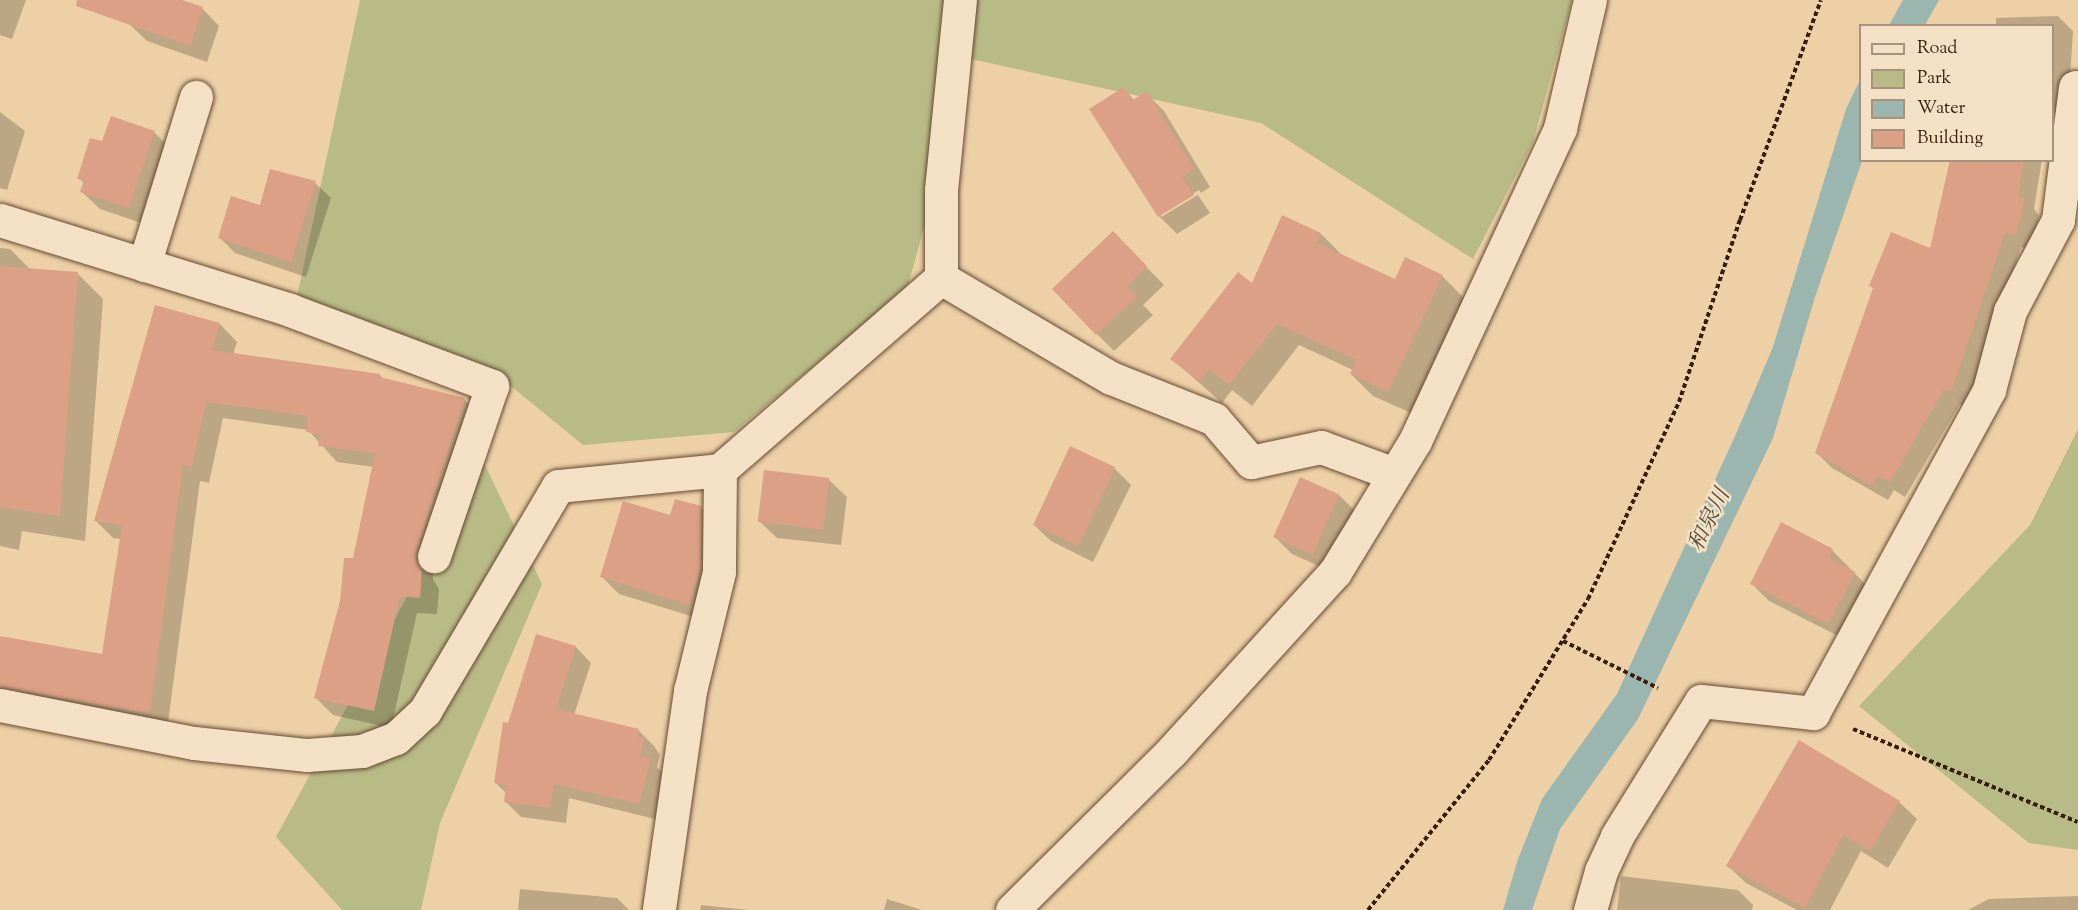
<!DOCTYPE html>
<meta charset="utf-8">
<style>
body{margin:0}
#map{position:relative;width:2078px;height:910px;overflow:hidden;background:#edd0a6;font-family:"Sorts Mill Goudy","Noto Serif JP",serif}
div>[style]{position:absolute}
.green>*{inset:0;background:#b9bb86}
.water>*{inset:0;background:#9ab6ae}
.shadow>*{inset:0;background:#0003}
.building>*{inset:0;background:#dba085;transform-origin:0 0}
.path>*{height:4px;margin-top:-2px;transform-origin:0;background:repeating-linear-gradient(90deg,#361e0b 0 4.5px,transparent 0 7.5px)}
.roads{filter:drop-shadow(0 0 2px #644a32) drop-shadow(0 0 2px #644a32)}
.minor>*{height:33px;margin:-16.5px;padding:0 16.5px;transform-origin:16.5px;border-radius:16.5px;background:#f3e0c5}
span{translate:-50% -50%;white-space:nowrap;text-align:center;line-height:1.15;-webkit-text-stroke:5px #f3e0c5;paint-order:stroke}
.water-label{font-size:22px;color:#544c3c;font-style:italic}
.legend{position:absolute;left:1859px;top:24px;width:195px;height:138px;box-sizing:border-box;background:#f3e0c5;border:2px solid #a7927b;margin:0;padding:8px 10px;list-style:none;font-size:18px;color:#361e0b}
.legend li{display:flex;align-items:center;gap:12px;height:30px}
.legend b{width:30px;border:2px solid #a7927b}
</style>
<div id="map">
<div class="green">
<div style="clip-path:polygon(360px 0,1572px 0,1533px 142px,1473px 259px,1261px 123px,971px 59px,907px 289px,734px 432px,583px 445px,512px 387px,297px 297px)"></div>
<div style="clip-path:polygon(2078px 429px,2078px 850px,2029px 843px,1859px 706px,2030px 525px)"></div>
<div style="clip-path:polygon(482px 459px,542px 584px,440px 823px,421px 910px,342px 910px,276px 837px)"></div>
</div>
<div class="water">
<div style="clip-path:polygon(1903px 0,1939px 0,1925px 25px,1889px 25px)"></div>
<div style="clip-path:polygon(1860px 80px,1862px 161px,1815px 297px,1773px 438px,1638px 719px,1560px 829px,1532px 910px,1503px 910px,1518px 859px,1542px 799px,1617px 694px,1736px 434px,1773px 347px,1846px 109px)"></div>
</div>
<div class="shadow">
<div style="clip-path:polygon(0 0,26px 0,12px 39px,0 35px)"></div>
<div style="clip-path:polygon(138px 0,178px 0,202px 8px,219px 26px,207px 62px,147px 41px,129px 24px)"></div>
<div style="clip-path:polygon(2058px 16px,2073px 31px,2068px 113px,2052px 112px,2052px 26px,1996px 26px,1996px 18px)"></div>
<div style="clip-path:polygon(evenodd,1124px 89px,1135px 101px,1146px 93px,1164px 111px,1210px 187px,1198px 195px,1210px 213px,1177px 234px,1159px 216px,1091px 109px,1124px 89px,1199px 190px,1201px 193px,1161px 217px,1161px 213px,1199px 190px)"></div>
<div style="clip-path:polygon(0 112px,25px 131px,7px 190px,0 188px)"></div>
<div style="clip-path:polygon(111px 118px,155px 133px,172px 150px,147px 225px,100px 209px,82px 192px,85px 184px,79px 178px,103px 143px)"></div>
<div style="clip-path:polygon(1948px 160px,2042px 160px,2034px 209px,2039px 215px,2031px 250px,2021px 247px,1967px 407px,1960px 404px,1905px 497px,1894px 490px,1888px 500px,1832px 468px,1817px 453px,1931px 250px,1951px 164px)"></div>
<div style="clip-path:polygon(315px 183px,331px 198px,306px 277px,235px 253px,220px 238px,261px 207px)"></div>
<div style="clip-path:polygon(1113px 233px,1164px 285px,1143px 305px,1153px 315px,1114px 351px,1097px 334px)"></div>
<div style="clip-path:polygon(1321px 234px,1343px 256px,1396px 281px,1442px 276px,1464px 298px,1411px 413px,1373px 396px,1351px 374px,1353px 370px,1299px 345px,1252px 406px,1232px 390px,1222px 403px,1172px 359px,1252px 286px)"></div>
<div style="clip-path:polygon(0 248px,10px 249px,31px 270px,78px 274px,103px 299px,85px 541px,22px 531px,19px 550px,0 546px)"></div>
<div style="clip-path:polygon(220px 324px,237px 342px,233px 354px,380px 375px,384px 380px,464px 399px,481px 417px,433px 568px,433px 579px,439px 589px,437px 614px,417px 613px,391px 728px,333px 715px,316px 698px,354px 560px,374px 467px,337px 462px,308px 430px,223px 418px,209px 483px,200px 481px,167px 730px,0 702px,0 638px,103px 656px,121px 539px,113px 538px,96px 521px)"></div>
<div style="clip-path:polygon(1114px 468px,1131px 485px,1093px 562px,1051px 541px,1033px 524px)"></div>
<div style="clip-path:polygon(1301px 479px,1339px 495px,1356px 512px,1330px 571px,1292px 554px,1275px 537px)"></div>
<div style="clip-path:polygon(829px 480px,847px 497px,841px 545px,777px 538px,759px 521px)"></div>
<div style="clip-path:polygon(700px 507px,718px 525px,707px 621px,619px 594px,602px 577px,671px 517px)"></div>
<div style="clip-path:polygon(1782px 524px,1833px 551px,1871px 590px,1846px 640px,1769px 601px,1752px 584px)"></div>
<div style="clip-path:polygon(537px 636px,576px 647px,591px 663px,574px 715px,639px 731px,654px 746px,660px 755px,657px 767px,666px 776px,655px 819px,569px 798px,566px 823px,521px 817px,505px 801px,506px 793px,496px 783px)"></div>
<div style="clip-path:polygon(1899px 802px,1917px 819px,1888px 868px,1861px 851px,1830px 910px,1797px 910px,1746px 883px,1728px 866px)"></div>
<div style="clip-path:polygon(1621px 876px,1738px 890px,1753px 905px,1752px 910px,1617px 910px)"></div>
<div style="clip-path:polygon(520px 889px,617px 898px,629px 910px,518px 910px)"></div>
<div style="clip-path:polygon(2078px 896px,2078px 910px,1968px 910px,1989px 899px)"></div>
<div style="clip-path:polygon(887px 899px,922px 910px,884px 910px)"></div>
<div style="clip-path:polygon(701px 905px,750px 910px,700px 910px)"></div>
</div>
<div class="building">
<div style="clip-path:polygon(77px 0,182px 0,203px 7px,190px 46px,76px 6px)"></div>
<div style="clip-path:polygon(1124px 87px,1133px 100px,1147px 91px,1194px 169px,1182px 177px,1194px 195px,1158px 217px,1089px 109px)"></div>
<div style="clip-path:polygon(111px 116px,155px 131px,129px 208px,80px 192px,84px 180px,77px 179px,90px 138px,102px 141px)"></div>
<div style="clip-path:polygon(1950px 160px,2024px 160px,2018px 197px,2025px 198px,2016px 235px,2005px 233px,1951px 392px,1944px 389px,1890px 482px,1878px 476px,1872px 486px,1815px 453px,1873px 288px,1869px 286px,1891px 232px,1930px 248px)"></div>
<div style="clip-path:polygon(270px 169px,316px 181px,291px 262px,218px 238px,231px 196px,260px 205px)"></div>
<div style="clip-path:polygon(1282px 215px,1321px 233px,1317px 243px,1395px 279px,1405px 257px,1443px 275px,1388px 392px,1350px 374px,1356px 360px,1277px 324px,1229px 385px,1209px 369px,1200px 382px,1170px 359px,1238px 272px,1252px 283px)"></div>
<div style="clip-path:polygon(1113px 231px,1147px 266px,1127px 287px,1137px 297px,1096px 335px,1052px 289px)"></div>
<div style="clip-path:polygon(0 266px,78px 272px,60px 516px,0 507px)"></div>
<div style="clip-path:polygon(155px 305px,220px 323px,212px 350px,380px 374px,380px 377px,465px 398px,416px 550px,416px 560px,422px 570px,420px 598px,400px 596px,374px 711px,314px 698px,340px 601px,344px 558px,353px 558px,375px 453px,318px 446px,320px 434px,306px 432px,308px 416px,206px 402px,192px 467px,183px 465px,150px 713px,0 687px,0 636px,102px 654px,122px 525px,94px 521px)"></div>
<div style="left:1070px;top:446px;width:50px;height:87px;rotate:25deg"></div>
<div style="left:764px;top:470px;width:66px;height:52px;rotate:7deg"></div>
<div style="left:1300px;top:477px;width:43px;height:66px;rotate:24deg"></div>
<div style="clip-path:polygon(675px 499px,701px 506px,700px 570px,689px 605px,600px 577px,623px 501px,670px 515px)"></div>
<div style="clip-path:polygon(1781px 522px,1833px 549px,1829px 558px,1855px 572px,1828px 624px,1750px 584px)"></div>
<div style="clip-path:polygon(536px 634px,576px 646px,556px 709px,639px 729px,638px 737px,645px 738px,640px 756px,651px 759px,639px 804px,554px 784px,550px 808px,504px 802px,506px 785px,494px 783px,503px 722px,508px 723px)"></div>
<div style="clip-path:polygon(1799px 740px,1900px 801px,1870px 851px,1843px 835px,1805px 908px,1726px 866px)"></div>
</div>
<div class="path">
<div style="left:1563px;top:641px;width:106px;rotate:26.3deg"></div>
<div style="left:1853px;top:729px;width:243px;rotate:22.5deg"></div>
<div style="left:1368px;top:910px;width:193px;rotate:-51.1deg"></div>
<div style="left:1489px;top:760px;width:189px;rotate:-58.4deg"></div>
<div style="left:1588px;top:599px;width:217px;rotate:-65.2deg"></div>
<div style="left:1679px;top:402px;width:192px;rotate:-71.5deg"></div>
<div style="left:1740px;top:220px;width:234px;rotate:-69.8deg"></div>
</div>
<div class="roads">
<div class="minor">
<div style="left:0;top:220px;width:304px;rotate:17.2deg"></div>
<div style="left:290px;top:310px;width:216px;rotate:20.6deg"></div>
<div style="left:492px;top:386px;width:180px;rotate:108.8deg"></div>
<div style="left:144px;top:265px;width:176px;rotate:-72.8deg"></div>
<div style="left:941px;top:278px;width:197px;rotate:30.5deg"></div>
<div style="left:1111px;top:378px;width:111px;rotate:21.7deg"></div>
<div style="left:1214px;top:419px;width:57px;rotate:49.3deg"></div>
<div style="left:1251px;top:462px;width:72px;rotate:-12.1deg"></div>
<div style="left:1321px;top:447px;width:78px;rotate:20.3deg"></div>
<div style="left:720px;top:470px;width:293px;rotate:-41deg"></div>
<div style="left:941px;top:278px;width:88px;rotate:-90deg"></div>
<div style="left:941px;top:190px;width:191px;rotate:-84.3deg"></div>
<div style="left:0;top:705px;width:198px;rotate:11.1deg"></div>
<div style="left:194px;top:743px;width:114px;rotate:6.1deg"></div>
<div style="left:307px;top:755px;width:55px;rotate:-4.2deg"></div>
<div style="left:362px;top:751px;width:36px;rotate:-21deg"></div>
<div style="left:396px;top:738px;width:40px;rotate:-43deg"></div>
<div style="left:425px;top:711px;width:261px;rotate:-59.4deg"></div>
<div style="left:558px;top:486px;width:163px;rotate:-5.6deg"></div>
<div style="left:720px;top:470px;width:102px;rotate:90.6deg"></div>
<div style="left:719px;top:572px;width:122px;rotate:103.7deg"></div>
<div style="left:690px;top:691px;width:221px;rotate:98.1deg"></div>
<div style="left:1012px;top:910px;width:226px;rotate:-44.8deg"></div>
<div style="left:1172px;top:751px;width:242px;rotate:-47.7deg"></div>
<div style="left:1335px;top:572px;width:153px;rotate:-58.6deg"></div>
<div style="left:1415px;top:441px;width:345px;rotate:-65.1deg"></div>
<div style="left:1560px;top:128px;width:131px;rotate:-76.8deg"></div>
<div style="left:1590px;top:910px;width:41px;rotate:-74.2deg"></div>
<div style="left:1601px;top:871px;width:38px;rotate:-65deg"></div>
<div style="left:1617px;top:836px;width:159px;rotate:-58.1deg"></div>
<div style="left:1701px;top:701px;width:113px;rotate:6.1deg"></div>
<div style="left:1813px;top:713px;width:368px;rotate:-61.4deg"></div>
<div style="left:1989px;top:390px;width:82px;rotate:-75.1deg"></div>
<div style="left:2010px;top:311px;width:103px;rotate:-62.2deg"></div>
<div style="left:2058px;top:220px;width:134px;rotate:-82.7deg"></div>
</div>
</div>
<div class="water-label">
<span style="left:1711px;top:521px;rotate:-64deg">和泉川</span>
</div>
<ul class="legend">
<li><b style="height:8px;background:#f3e0c5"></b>Road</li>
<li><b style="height:16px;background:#b9bb86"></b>Park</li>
<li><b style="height:16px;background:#9ab6ae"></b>Water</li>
<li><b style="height:16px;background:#dba085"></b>Building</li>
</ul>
</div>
